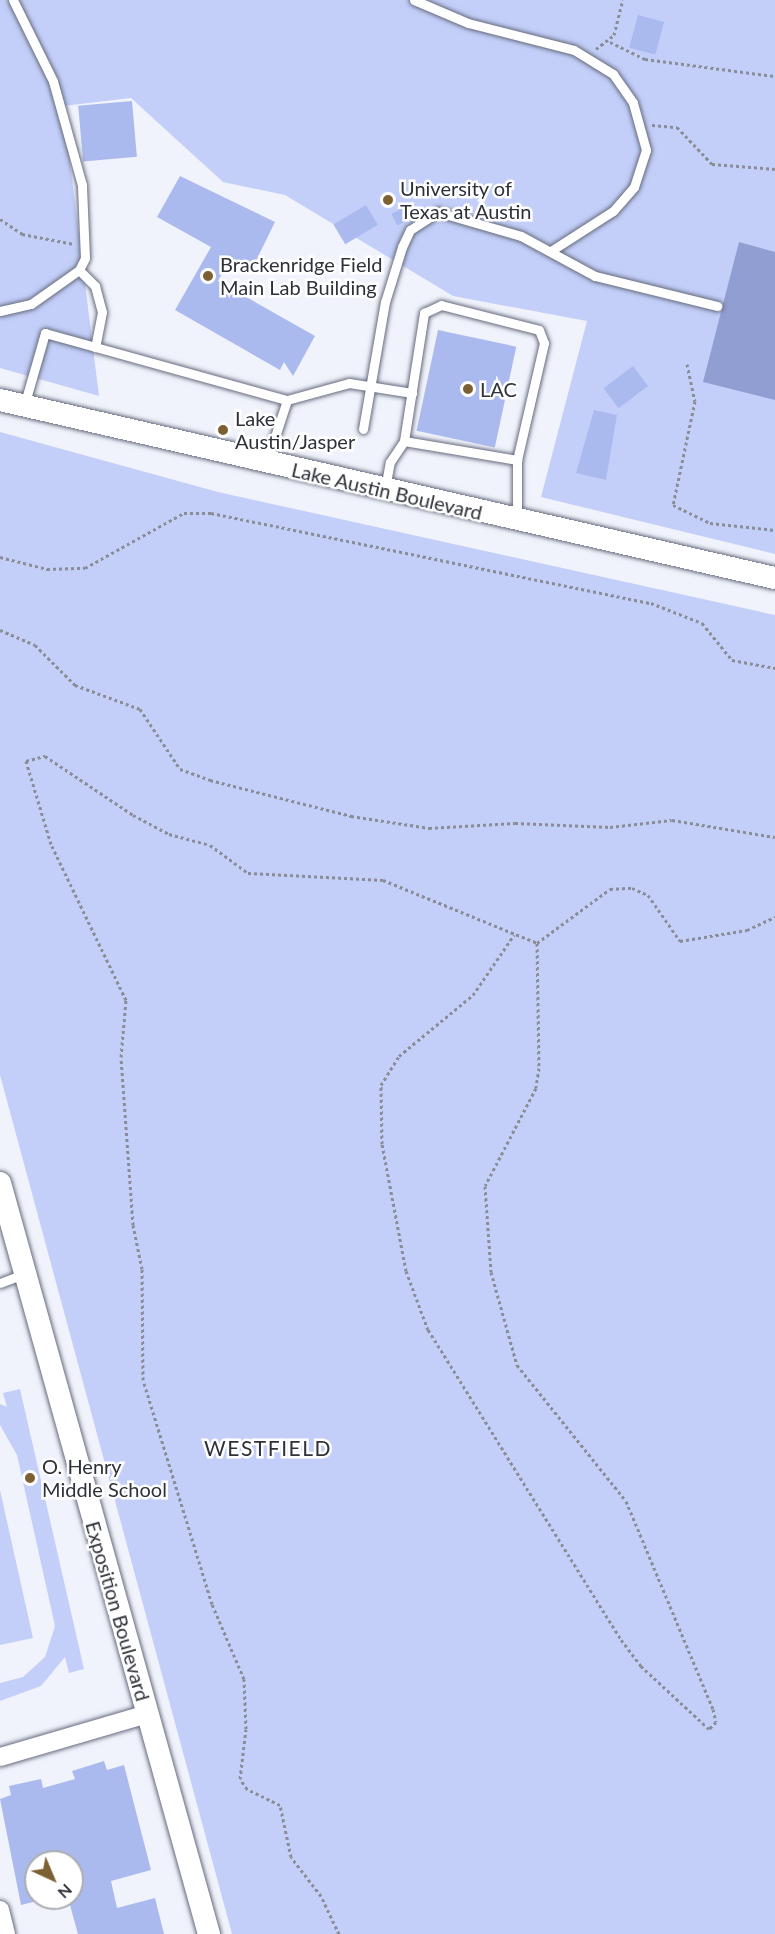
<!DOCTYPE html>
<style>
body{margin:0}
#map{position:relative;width:775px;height:1934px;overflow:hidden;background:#f0f3fb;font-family:Lato,sans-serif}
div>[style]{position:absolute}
.green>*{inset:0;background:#c3cff9}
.water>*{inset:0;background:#909ed1}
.building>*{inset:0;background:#abbaee;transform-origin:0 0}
.path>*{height:3px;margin-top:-1.5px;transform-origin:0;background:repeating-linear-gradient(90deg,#8a8d95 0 3px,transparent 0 6px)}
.roads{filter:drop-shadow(0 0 2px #666b7e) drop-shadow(0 0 2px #666b7e)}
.service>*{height:9px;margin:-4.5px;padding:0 4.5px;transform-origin:4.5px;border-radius:4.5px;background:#fff}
.minor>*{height:18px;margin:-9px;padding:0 9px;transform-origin:9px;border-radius:9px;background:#fff}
.tertiary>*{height:22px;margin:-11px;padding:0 11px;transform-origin:11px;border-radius:11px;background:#fff}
.dots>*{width:16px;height:16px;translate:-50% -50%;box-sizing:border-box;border:3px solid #fff;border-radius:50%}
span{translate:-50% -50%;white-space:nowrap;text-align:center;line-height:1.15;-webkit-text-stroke:5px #fff;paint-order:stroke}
.poi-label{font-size:20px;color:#2e3139}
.left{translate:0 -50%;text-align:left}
.street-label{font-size:20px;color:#2e3139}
.neighbourhood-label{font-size:21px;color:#2e3139;letter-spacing:1.5px}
.north{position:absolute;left:24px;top:1850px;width:60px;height:60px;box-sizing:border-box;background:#fff;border:2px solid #abadb0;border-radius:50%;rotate:136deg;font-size:16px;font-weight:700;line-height:24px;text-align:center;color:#2e3139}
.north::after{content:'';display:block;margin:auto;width:21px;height:27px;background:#7c6033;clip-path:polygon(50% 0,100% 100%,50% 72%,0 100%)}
</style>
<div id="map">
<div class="green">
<div style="clip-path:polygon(0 0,775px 0,775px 554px,541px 497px,587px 321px,453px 296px,285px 195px,223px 182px,131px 98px,63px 106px,99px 396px,0 368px)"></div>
<div style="clip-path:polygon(0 432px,218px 492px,775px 615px,775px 1934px,232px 1934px,0 1075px)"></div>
<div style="clip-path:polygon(20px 1389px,84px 1669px,69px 1673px,65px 1657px,41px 1686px,0 1701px,0 1683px,23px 1677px,45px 1657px,55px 1626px,17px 1455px,0 1425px,0 1404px,7px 1407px,3px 1393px)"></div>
<div style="clip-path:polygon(0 1490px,33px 1638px,0 1645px)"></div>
</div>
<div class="water">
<div style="clip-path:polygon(739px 242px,775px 252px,775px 400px,703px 382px)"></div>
</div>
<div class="building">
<div style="left:638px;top:15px;width:27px;height:34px;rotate:15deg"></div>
<div style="left:132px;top:101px;width:56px;height:54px;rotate:85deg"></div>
<div style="clip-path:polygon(180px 176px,275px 222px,251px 271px,230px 259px,218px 281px,315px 336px,293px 376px,284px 362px,280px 370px,175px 310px,211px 247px,157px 217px)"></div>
<div style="left:366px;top:205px;width:23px;height:38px;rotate:59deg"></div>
<div style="left:403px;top:208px;width:13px;height:13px;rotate:63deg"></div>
<div style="left:438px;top:330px;width:80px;height:103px;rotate:12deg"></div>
<div style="left:633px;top:366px;width:25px;height:37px;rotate:53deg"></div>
<div style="clip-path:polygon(594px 410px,617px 415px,606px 480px,576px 473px)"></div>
<div style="clip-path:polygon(104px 1761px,107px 1770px,124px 1765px,151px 1870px,111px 1881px,117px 1908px,155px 1898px,164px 1934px,78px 1934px,68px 1898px,72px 1862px,36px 1862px,36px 1898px,49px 1898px,21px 1905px,0 1799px,11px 1795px,9px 1786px,41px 1779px,43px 1788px,75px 1779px,72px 1771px)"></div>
</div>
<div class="path">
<div style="left:610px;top:42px;width:39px;rotate:26deg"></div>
<div style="left:645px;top:59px;width:131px;rotate:7.5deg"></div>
<div style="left:596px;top:49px;width:23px;rotate:-38deg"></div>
<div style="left:614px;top:35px;width:36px;rotate:-76deg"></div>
<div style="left:652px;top:125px;width:25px;rotate:5deg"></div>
<div style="left:677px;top:127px;width:51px;rotate:46.6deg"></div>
<div style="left:712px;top:164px;width:63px;rotate:4.5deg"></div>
<div style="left:0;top:219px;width:27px;rotate:34deg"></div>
<div style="left:22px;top:234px;width:53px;rotate:10.9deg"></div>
<div style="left:687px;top:364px;width:38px;rotate:78deg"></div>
<div style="left:695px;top:401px;width:106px;rotate:101.9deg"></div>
<div style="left:673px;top:505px;width:41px;rotate:25.9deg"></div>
<div style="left:710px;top:523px;width:65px;rotate:6.1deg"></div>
<div style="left:0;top:557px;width:49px;rotate:14.3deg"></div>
<div style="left:47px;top:569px;width:38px;rotate:-2deg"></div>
<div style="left:85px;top:568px;width:113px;rotate:-29.1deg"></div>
<div style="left:184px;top:513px;width:27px"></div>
<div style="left:211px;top:513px;width:449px;rotate:11.6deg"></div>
<div style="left:651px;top:603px;width:55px;rotate:21.4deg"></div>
<div style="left:702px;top:623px;width:48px;rotate:51deg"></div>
<div style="left:732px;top:660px;width:44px;rotate:10.5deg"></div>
<div style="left:0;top:630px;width:38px;rotate:23deg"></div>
<div style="left:35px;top:645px;width:57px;rotate:45deg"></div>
<div style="left:75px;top:685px;width:69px;rotate:20.3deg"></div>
<div style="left:140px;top:709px;width:72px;rotate:56.3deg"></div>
<div style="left:180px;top:769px;width:32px;rotate:20deg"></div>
<div style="left:210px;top:780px;width:146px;rotate:14.3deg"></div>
<div style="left:351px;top:816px;width:79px;rotate:8.7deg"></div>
<div style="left:429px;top:828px;width:86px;rotate:-3.3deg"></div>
<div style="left:515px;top:823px;width:95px;rotate:2.4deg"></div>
<div style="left:610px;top:827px;width:62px;rotate:-6.4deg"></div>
<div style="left:672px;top:820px;width:104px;rotate:9.4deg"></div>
<div style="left:537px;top:943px;width:91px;rotate:-36.5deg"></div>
<div style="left:610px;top:889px;width:22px;rotate:-3deg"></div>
<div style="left:632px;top:888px;width:17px;rotate:24deg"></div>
<div style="left:648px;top:895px;width:56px;rotate:55.2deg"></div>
<div style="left:680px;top:941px;width:68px;rotate:-9.3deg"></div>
<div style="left:747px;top:930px;width:31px;rotate:-25deg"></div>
<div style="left:339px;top:1934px;width:42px;rotate:-115.3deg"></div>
<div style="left:321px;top:1896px;width:49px;rotate:-127.6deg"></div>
<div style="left:291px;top:1857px;width:53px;rotate:-101.9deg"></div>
<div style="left:280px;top:1805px;width:37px;rotate:-154deg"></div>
<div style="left:247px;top:1789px;width:12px;rotate:-125deg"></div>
<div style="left:240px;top:1779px;width:50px;rotate:-83.2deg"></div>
<div style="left:246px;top:1729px;width:50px;rotate:-92.3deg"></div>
<div style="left:244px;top:1679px;width:82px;rotate:-113.1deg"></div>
<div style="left:212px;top:1604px;width:234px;rotate:-107.1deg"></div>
<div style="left:143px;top:1380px;width:111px;rotate:-90.5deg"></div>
<div style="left:142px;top:1269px;width:45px;rotate:-101.6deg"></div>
<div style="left:133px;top:1225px;width:168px;rotate:-94.1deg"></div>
<div style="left:121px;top:1057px;width:57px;rotate:-85deg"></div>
<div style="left:126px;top:1000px;width:173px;rotate:-115.7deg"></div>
<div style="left:51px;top:844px;width:87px;rotate:-106.8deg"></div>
<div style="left:26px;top:761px;width:20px;rotate:-15deg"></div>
<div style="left:45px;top:756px;width:106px;rotate:33.8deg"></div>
<div style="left:133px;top:815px;width:41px;rotate:27.8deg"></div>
<div style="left:169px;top:834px;width:42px;rotate:15deg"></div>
<div style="left:210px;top:845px;width:47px;rotate:36.4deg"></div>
<div style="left:248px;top:873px;width:135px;rotate:3deg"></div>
<div style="left:383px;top:880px;width:166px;rotate:22.2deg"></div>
<div style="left:537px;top:943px;width:125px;rotate:89.1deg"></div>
<div style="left:539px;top:1068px;width:20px;rotate:99deg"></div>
<div style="left:536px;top:1088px;width:110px;rotate:117.5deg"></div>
<div style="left:485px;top:1186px;width:86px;rotate:86deg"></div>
<div style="left:491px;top:1272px;width:97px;rotate:74.4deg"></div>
<div style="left:517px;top:1365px;width:174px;rotate:51.3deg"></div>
<div style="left:626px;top:1501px;width:225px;rotate:67.3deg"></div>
<div style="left:713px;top:1709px;width:13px;rotate:77deg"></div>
<div style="left:716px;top:1722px;width:10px;rotate:135deg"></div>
<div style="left:709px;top:1729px;width:93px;rotate:-137.2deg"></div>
<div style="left:641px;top:1666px;width:35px;rotate:-127deg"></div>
<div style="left:620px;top:1638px;width:363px;rotate:-121.9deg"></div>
<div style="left:428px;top:1330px;width:63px;rotate:-110.4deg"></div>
<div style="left:406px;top:1271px;width:129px;rotate:-100.7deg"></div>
<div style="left:382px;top:1144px;width:59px;rotate:-91deg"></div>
<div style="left:381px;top:1085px;width:34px;rotate:-58deg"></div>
<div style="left:399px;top:1056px;width:96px;rotate:-39.5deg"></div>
<div style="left:473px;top:995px;width:73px;rotate:-55.7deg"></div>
</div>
<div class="roads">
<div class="service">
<div style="left:414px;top:0;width:59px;rotate:23.1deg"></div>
<div style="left:468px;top:23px;width:109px;rotate:14.3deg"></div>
<div style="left:574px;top:50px;width:46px;rotate:31.6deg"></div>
<div style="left:613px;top:74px;width:35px;rotate:55deg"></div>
<div style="left:633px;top:103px;width:49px;rotate:74.5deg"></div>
<div style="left:646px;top:150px;width:39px;rotate:108deg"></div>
<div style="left:634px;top:187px;width:32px;rotate:131deg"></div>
<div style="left:613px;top:211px;width:74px;rotate:147.2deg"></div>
<div style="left:79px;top:270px;width:23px;rotate:45deg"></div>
<div style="left:95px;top:286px;width:27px;rotate:75deg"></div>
<div style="left:102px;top:312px;width:36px;rotate:101deg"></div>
<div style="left:0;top:311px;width:32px;rotate:-13deg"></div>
<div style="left:31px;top:304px;width:59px;rotate:-35.3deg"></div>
<div style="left:79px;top:270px;width:13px;rotate:-63deg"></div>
<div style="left:85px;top:258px;width:73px;rotate:-92.4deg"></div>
<div style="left:82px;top:185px;width:108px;rotate:-105.6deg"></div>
<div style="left:53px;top:81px;width:90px;rotate:-116.3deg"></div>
<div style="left:24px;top:406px;width:76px;rotate:-74deg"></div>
<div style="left:45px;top:333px;width:251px;rotate:15.5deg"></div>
<div style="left:287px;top:400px;width:64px;rotate:-15.3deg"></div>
<div style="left:349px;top:383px;width:64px;rotate:9deg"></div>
<div style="left:363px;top:429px;width:129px;rotate:-80.2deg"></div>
<div style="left:385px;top:302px;width:58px;rotate:-72.8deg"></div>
<div style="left:402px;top:247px;width:19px;rotate:-65deg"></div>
<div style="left:410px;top:230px;width:33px;rotate:-33deg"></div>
<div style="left:438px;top:212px;width:86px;rotate:16.1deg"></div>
<div style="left:521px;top:236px;width:84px;rotate:28.4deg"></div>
<div style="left:595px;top:276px;width:126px;rotate:13.8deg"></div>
<div style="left:404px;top:441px;width:115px;rotate:9.5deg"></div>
<div style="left:267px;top:461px;width:64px;rotate:-71.8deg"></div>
<div style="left:385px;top:489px;width:27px;rotate:-80deg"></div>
<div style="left:390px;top:462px;width:25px;rotate:-56deg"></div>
<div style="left:404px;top:441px;width:130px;rotate:-81.1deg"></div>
<div style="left:424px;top:313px;width:19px;rotate:-25deg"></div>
<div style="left:441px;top:305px;width:101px;rotate:14.3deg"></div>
<div style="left:539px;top:330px;width:14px;rotate:69deg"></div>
<div style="left:544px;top:343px;width:120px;rotate:103deg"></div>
<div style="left:517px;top:460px;width:57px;rotate:90deg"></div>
<div style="left:0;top:1283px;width:25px;rotate:-21deg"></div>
</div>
<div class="minor">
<div style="left:0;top:1757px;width:153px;rotate:-16.3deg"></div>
<div style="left:0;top:1910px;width:25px;rotate:76deg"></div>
</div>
<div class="tertiary">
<div style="left:0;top:400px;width:795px;rotate:12.94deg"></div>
<div style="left:0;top:1183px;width:780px;rotate:74.45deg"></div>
</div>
</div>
<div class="dots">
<div style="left:388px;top:200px;background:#7c6033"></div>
<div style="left:208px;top:276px;background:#7c6033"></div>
<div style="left:468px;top:389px;background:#7c6033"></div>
<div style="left:223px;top:430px;background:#7c6033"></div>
<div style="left:30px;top:1478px;background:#7c6033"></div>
</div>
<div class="poi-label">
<span class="left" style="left:400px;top:200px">University of<br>Texas at Austin</span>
<span class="left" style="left:220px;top:276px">Brackenridge Field<br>Main Lab Building</span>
<span class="left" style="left:480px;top:389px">LAC</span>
<span class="left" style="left:235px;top:430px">Lake<br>Austin/Jasper</span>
<span class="left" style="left:42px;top:1478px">O. Henry<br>Middle School</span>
</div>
<div class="street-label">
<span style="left:387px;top:491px;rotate:13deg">Lake Austin Boulevard</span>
<span style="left:118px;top:1611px;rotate:74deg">Exposition Boulevard</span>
</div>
<div class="neighbourhood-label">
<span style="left:268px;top:1448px">WESTFIELD</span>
</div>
<div class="north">N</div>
</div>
